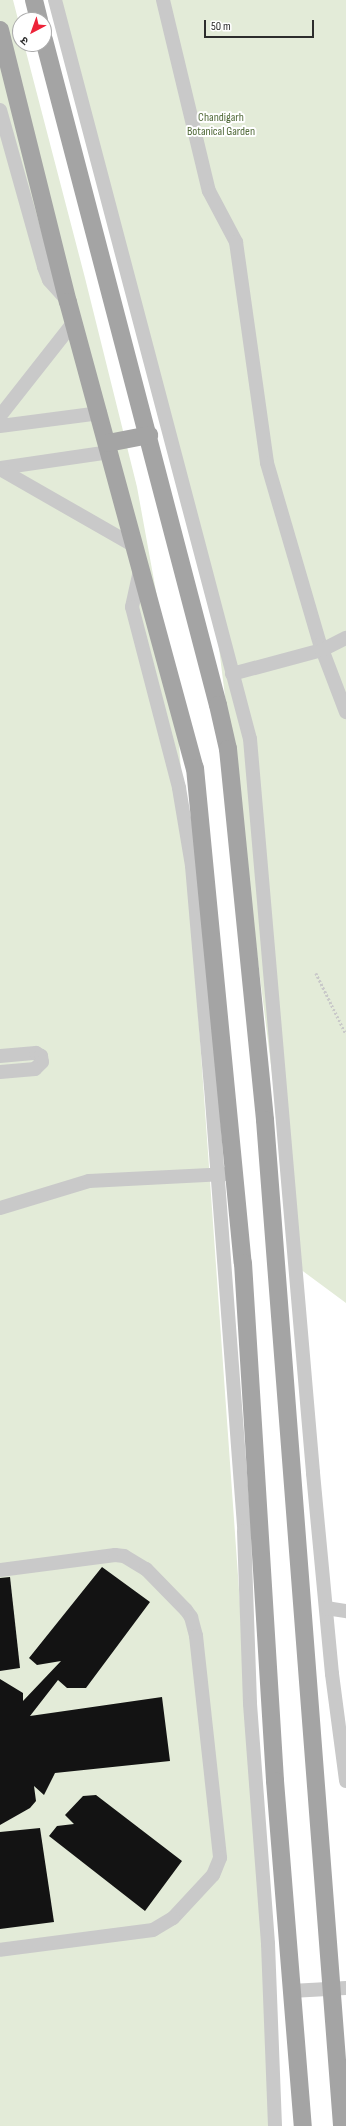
<!DOCTYPE html>
<meta charset="utf-8">
<style>
body{margin:0}
#map{position:relative;width:346px;height:2126px;overflow:hidden;background:#fff;font-family:"Sofia Sans Condensed","Noto Sans Devanagari",sans-serif}
div>[style]{position:absolute}
.green>*{inset:0;background:#e3ebd8}
.building>*{inset:0;background:#131313}
.path>*{height:2.5px;margin-top:-1.25px;transform-origin:0;background:repeating-linear-gradient(90deg,#c9c9c9 0 2px,transparent 0 4px)}
.minor>*{height:14px;margin:-7px;padding:0 7px;transform-origin:7px;border-radius:7px;background:#c9c9c9}
.major>*{height:18px;margin:-9px;padding:0 9px;transform-origin:9px;border-radius:9px;background:#a4a4a4}
span{translate:-50% -50%;white-space:nowrap;text-align:center;line-height:1.15;-webkit-text-stroke:4px #fff;paint-order:stroke}
.park-label{font-size:12px;color:#506938}
.north{position:absolute;left:12px;top:12px;width:40px;height:40px;box-sizing:border-box;background:#fff;border:1px solid #ababab;border-radius:50%;rotate:221deg;font-size:11px;font-weight:700;line-height:16px;text-align:center;color:#2c2c2c}
.north::after{content:'';display:block;margin:auto;width:14px;height:18px;background:#ed2339;clip-path:polygon(50% 0,100% 100%,50% 72%,0 100%)}
.scale{position:absolute;left:204px;top:20px;width:110px;height:18px;box-sizing:border-box;border:2px solid #2c2c2c;border-top:0;padding-left:5px;font-size:12px;line-height:14px;white-space:nowrap;color:#2c2c2c;-webkit-text-stroke:3px #fff;paint-order:stroke}
</style>
<div id="map">
<div class="green">
<div style="clip-path:polygon(0 0,13px 0,20px 27px,20px 44px,24px 44px,85px 278px,137px 487px,176px 701px,277px 2126px,0 2126px)"></div>
<div style="clip-path:polygon(59px 0,346px 0,346px 1303px,296px 1266px,214px 608px)"></div>
</div>
<div class="building">
<div style="clip-path:polygon(102px 1567px,150px 1602px,86px 1688px,67px 1688px,58px 1680px,30px 1716px,162px 1697px,170px 1761px,55px 1773px,44px 1795px,34px 1786px,36px 1801px,30px 1808px,0 1825px,0 1679px,23px 1693px,23px 1701px,61px 1661px,37px 1665px,29px 1658px)"></div>
<div style="clip-path:polygon(10px 1577px,20px 1668px,0 1671px,0 1578px)"></div>
<div style="clip-path:polygon(96px 1795px,182px 1861px,145px 1911px,49px 1836px,57px 1826px,74px 1824px,65px 1815px,83px 1796px)"></div>
<div style="clip-path:polygon(40px 1828px,54px 1922px,0 1929px,0 1832px)"></div>
</div>
<div class="path">
<div style="left:316px;top:973px;width:68px;rotate:63.8deg"></div>
</div>
<div class="minor">
<div style="left:55px;top:0;width:764px;rotate:75.22deg"></div>
<div style="left:250px;top:739px;width:737px;rotate:85.09deg"></div>
<div style="left:313px;top:1473px;width:202px;rotate:84.6deg"></div>
<div style="left:332px;top:1674px;width:108px;rotate:82.5deg"></div>
<div style="left:163px;top:0;width:196px;rotate:76.5deg"></div>
<div style="left:209px;top:191px;width:58px;rotate:62.1deg"></div>
<div style="left:236px;top:242px;width:223px;rotate:82deg"></div>
<div style="left:267px;top:463px;width:189px;rotate:73.7deg"></div>
<div style="left:320px;top:644px;width:73px;rotate:69.1deg"></div>
<div style="left:0;top:110px;width:163px;rotate:74.3deg"></div>
<div style="left:44px;top:267px;width:14px;rotate:69deg"></div>
<div style="left:49px;top:280px;width:28px;rotate:48deg"></div>
<div style="left:0;top:416px;width:120px;rotate:-51.8deg"></div>
<div style="left:0;top:426px;width:101px;rotate:-7.4deg"></div>
<div style="left:0;top:468px;width:111px;rotate:-8.3deg"></div>
<div style="left:0;top:469px;width:157px;rotate:29.8deg"></div>
<div style="left:141px;top:566px;width:42px;rotate:102.4deg"></div>
<div style="left:132px;top:607px;width:187px;rotate:75.4deg"></div>
<div style="left:179px;top:788px;width:79px;rotate:80.5deg"></div>
<div style="left:192px;top:866px;width:222px;rotate:85.1deg"></div>
<div style="left:211px;top:1087px;width:445px;rotate:85.7deg"></div>
<div style="left:244px;top:1531px;width:173px;rotate:88deg"></div>
<div style="left:250px;top:1704px;width:241px;rotate:85.7deg"></div>
<div style="left:268px;top:1944px;width:182px;rotate:87.8deg"></div>
<div style="left:232px;top:674px;width:93px;rotate:-14.9deg"></div>
<div style="left:322px;top:650px;width:27px;rotate:-27deg"></div>
<div style="left:0;top:1056px;width:36px;rotate:-5deg"></div>
<div style="left:36px;top:1053px;width:6px;rotate:31deg"></div>
<div style="left:41px;top:1056px;width:6px;rotate:81deg"></div>
<div style="left:42px;top:1062px;width:10px;rotate:135deg"></div>
<div style="left:35px;top:1069px;width:35px;rotate:175deg"></div>
<div style="left:0;top:1208px;width:93px;rotate:-16.9deg"></div>
<div style="left:89px;top:1181px;width:136px;rotate:-2.9deg"></div>
<div style="left:0;top:1570px;width:116px;rotate:-7.4deg"></div>
<div style="left:115px;top:1555px;width:9px;rotate:6deg"></div>
<div style="left:124px;top:1556px;width:26px;rotate:31deg"></div>
<div style="left:146px;top:1569px;width:57px;rotate:45.7deg"></div>
<div style="left:186px;top:1610px;width:9px;rotate:54deg"></div>
<div style="left:191px;top:1617px;width:20px;rotate:75deg"></div>
<div style="left:196px;top:1636px;width:223px;rotate:83.8deg"></div>
<div style="left:220px;top:1858px;width:18px;rotate:112deg"></div>
<div style="left:213px;top:1875px;width:59px;rotate:132.9deg"></div>
<div style="left:173px;top:1918px;width:23px;rotate:149deg"></div>
<div style="left:153px;top:1930px;width:154px;rotate:172.6deg"></div>
<div style="left:326px;top:1608px;width:20px;rotate:9deg"></div>
<div style="left:291px;top:1991px;width:55px;rotate:-3.1deg"></div>
</div>
<div class="major">
<div style="left:34px;top:0;width:21px;rotate:76deg"></div>
<div style="left:0;top:30px;width:280px;rotate:76deg"></div>
<div style="left:68px;top:302px;width:483px;rotate:74.8deg"></div>
<div style="left:195px;top:768px;width:497px;rotate:84.5deg"></div>
<div style="left:243px;top:1263px;width:519px;rotate:86.46deg"></div>
<div style="left:275px;top:1781px;width:346px;rotate:85.4deg"></div>
<div style="left:44px;top:40px;width:687px;rotate:75.34deg"></div>
<div style="left:218px;top:705px;width:45px;rotate:77.2deg"></div>
<div style="left:228px;top:749px;width:373px;rotate:84.3deg"></div>
<div style="left:265px;top:1120px;width:1009px;rotate:85.62deg"></div>
<div style="left:108px;top:443px;width:42px;rotate:-11deg"></div>
</div>
<div class="park-label">
<span style="left:221px;top:125px">Chandigarh<br>Botanical Garden</span>
</div>
<div class="north">उ</div>
<div class="scale">50 m</div>
</div>
